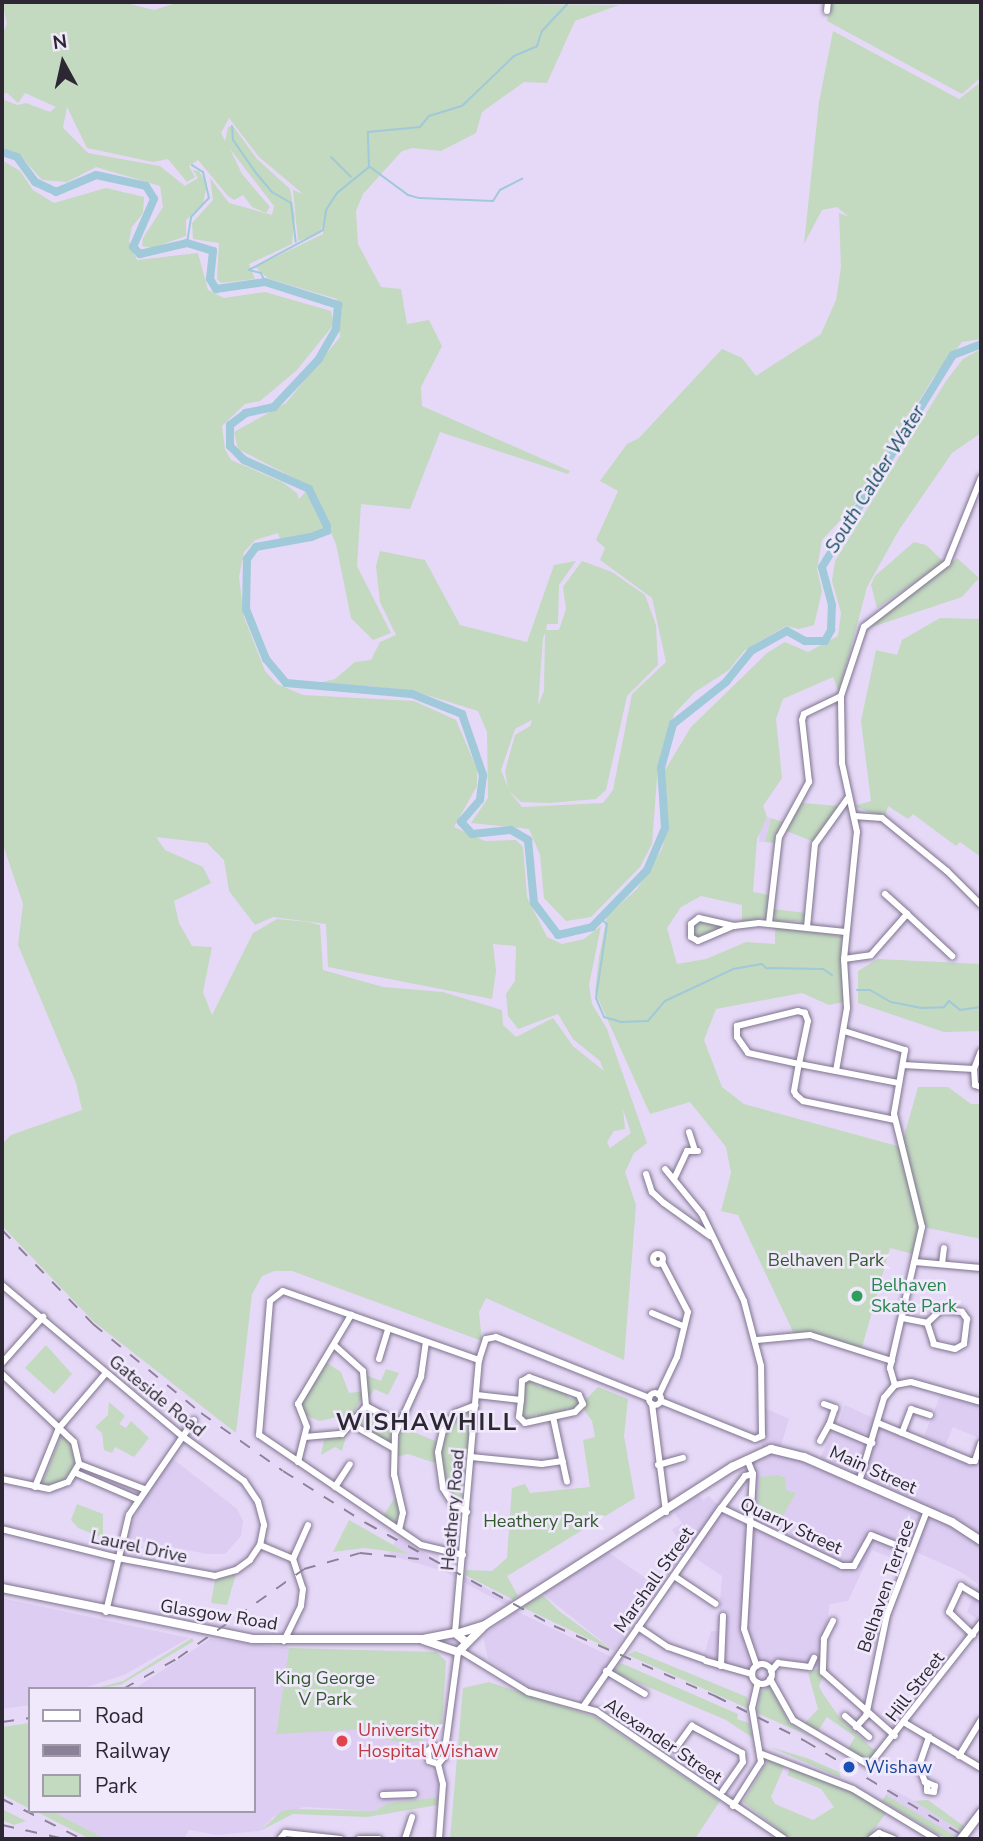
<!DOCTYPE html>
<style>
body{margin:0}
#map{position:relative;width:983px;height:1841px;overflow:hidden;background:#e6d9f7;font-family:"Nunito Sans",sans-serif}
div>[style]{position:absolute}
.built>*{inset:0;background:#ddcdf2}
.green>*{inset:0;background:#c3d9c0}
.stream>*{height:2px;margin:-1px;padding:0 1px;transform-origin:1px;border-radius:1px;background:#a0c9d9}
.river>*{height:8px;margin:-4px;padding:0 4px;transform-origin:4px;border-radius:4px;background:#a0c9d9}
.roads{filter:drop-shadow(0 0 2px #7f748f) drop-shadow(0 0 2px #7f748f)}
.minor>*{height:6px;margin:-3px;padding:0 3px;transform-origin:3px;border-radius:3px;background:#fff}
.minor>.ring{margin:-3px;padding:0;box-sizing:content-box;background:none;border:6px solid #fff;border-radius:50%}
.major>*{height:8px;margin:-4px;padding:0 4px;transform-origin:4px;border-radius:4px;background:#fff}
.rail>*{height:2px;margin-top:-1px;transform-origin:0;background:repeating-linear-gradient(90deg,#8b8297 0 12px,transparent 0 24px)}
.dots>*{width:19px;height:19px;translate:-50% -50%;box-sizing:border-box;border:4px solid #f0e9fb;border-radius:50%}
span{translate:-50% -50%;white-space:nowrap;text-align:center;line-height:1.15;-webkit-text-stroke:5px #f0e9fb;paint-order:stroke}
.park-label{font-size:18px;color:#33582e}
.leisure-label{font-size:18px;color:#27864d}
.left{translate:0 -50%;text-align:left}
.street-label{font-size:18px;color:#2c2732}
.health-label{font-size:18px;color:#be3a42}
.transit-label{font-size:18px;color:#164399}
.water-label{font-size:19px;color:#174c5f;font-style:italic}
.district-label{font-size:24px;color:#2c2732;font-weight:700;letter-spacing:2px}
.frame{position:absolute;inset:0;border:4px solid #2c2732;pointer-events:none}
.legend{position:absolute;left:28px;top:1687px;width:228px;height:126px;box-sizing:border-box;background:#f0e9fb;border:2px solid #a29bab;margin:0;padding:9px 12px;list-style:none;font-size:21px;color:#2c2732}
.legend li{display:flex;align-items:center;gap:14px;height:35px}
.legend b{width:35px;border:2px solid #a29bab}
.north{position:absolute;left:28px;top:28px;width:70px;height:70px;-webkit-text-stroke:5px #f0e9fb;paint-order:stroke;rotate:352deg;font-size:19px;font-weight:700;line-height:28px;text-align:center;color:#2c2732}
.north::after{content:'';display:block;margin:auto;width:24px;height:32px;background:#2c2732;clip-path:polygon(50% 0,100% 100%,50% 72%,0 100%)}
</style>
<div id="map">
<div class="built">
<div style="clip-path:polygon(767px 817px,771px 818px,765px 842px,759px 842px,760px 824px)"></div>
<div style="clip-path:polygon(941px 1394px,981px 1406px,979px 1438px,953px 1427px,945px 1446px,924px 1436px)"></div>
<div style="clip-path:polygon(845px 1405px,974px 1465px,981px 1455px,981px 1622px,967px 1612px,978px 1584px,959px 1571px,909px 1549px,902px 1562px,872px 1550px,848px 1601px,830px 1604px,818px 1667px,778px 1663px,771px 1671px,761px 1664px,752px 1674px,703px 1659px,711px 1631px,718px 1631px,722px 1576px,689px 1554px,672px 1530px,682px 1523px,671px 1508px,696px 1491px,703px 1500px,709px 1496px,721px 1508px,749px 1522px,753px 1474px,747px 1459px,762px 1452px,763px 1407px,789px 1419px,780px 1449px,818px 1463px,833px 1430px,865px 1444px,869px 1435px,839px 1422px)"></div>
<div style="clip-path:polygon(172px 1458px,237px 1509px,243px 1521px,241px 1536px,225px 1554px,207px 1554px,126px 1538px,147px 1490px)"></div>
<div style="clip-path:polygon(398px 1537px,454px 1571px,512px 1602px,506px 1605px,443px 1571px,389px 1555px,390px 1549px,406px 1552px,393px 1545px)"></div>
<div style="clip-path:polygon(605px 1550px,657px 1586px,614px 1651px,539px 1591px)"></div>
<div style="clip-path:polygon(2px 1598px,10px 1600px,189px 1638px,124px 1675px,81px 1689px,30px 1689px,30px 1705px,2px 1709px)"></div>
<div style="clip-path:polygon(516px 1611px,614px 1658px,584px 1699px,530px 1690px,488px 1659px,483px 1636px)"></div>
<div style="clip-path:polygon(210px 1639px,289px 1648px,276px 1733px,442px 1726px,423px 1746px,422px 1761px,438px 1776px,439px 1797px,388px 1803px,375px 1811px,304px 1807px,273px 1817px,260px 1831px,217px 1835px,189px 1830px,184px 1839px,105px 1839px,52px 1811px,254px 1811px,254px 1689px,134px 1689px)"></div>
<div style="clip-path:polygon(890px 1788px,914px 1801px,973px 1839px,959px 1839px,886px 1795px)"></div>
</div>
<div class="green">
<div style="clip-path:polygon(2px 2px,122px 2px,154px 10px,179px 2px,619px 5px,575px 21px,547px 83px,524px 82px,482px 112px,476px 133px,441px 151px,413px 148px,402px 151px,363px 194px,356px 211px,358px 244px,381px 287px,401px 289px,407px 324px,429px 320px,442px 346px,421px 387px,422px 406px,570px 471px,568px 474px,440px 432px,410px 509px,361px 504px,357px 566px,391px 633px,373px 640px,351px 618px,336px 544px,311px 487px,238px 449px,234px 432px,286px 403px,340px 337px,337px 299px,269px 279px,255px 267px,323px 234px,325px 217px,320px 233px,298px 241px,293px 190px,303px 194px,259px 157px,229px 118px,221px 133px,225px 141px,228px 127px,233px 126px,257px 159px,290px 189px,295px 217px,292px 244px,249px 264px,255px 279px,221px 283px,217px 279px,219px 243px,193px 239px,192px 223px,213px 200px,210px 178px,229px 203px,272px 215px,274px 206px,230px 149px,242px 174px,270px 207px,266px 213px,252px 207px,243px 195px,234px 200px,227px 195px,198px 160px,189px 166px,195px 177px,187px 182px,168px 159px,153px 162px,87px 148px,67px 107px,63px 128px,88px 153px,160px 166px,185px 186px,198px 178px,193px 170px,199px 171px,207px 184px,203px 204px,186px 220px,186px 236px,152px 248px,142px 246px,143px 238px,163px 207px,160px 186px,96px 167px,67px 182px,42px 180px,20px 155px,2px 149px,2px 99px,17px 105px,26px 103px,50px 112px,56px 107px,25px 93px,18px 103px,7px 93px,2px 94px,2px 34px,7px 24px)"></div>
<div style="clip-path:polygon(831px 2px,981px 2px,981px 77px,962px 94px,827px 21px)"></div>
<div style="clip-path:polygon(evenodd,833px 31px,959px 99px,981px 82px,981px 339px,962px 342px,933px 378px,858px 501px,822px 540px,817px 569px,822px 591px,814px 625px,799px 629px,786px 626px,744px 651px,729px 670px,695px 692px,674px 714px,658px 765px,652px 844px,640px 867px,591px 917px,566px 921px,544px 898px,540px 855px,529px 829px,471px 823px,488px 798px,487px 732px,478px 711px,414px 691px,368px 686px,344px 689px,319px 683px,335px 679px,355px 662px,371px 660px,380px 642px,396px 635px,380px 602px,376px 566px,380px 551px,425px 560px,460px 625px,527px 642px,554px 565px,576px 561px,559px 585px,558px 624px,547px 624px,546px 630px,559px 630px,566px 609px,563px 587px,582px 561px,612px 572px,645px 595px,656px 625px,658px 665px,627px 696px,606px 790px,596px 799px,550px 803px,521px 802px,509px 791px,522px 807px,603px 803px,613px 790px,632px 694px,666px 662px,652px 598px,600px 560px,605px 548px,596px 540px,618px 491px,600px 481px,627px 444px,639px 438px,722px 349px,742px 358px,756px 376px,821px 334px,836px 300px,841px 267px,839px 213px,849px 217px,837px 207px,822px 210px,804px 244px,819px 102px,833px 31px,545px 633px,544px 691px,538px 706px,543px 638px,545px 633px,833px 31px,532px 720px,530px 726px,515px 735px,505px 771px,508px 788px,501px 770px,515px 729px,532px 720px)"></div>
<div style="clip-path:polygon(evenodd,2px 160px,20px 171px,33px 190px,54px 203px,106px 188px,144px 197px,143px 213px,132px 227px,129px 241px,137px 260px,198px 253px,208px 290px,224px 298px,265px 292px,331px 311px,334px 324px,297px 370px,260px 401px,245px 404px,222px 426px,225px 449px,231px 460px,282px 482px,297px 493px,299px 499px,308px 489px,327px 526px,326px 531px,310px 537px,280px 539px,278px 533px,255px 540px,244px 552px,239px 577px,244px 617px,265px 671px,277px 684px,303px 695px,414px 701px,456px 720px,477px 769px,477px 786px,454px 827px,485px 841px,516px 840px,523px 847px,527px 897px,547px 937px,562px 944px,584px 939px,601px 926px,589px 985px,592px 1004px,607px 1029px,647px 1143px,634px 1153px,625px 1172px,636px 1205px,624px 1360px,486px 1298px,479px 1312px,482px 1341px,292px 1271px,274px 1271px,262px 1276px,252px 1294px,236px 1433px,94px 1322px,2px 1226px,2px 1144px,11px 1135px,82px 1110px,76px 1083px,18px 945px,23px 904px,2px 842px,2px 160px,156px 837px,207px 843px,224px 860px,229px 891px,255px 925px,273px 917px,326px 924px,328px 967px,492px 999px,496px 971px,493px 944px,516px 946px,515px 981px,506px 994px,508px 1016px,518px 1029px,558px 1014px,573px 1039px,600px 1061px,604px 1071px,573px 1046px,553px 1018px,516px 1037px,503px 1025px,502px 1010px,443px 992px,383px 987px,323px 970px,320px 925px,308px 922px,277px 919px,253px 933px,212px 1015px,203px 992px,212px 947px,192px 946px,179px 923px,174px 901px,211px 883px,203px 867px,165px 850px,156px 837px,2px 160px,623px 1109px,631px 1133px,610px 1148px,607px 1142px,614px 1131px,625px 1129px,623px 1109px)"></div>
<div style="clip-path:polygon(981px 349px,981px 433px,952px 453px,899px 530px,867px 587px,839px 693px,833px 677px,783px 699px,776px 719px,782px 778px,763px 806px,767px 817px,757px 839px,753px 892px,769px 895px,767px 917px,742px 922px,742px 905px,701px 896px,681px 907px,667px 928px,677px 964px,706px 959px,746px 942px,775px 944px,775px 930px,768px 926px,841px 936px,844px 1002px,829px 1005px,802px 993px,716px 1009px,704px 1040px,722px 1087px,744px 1104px,901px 1147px,918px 1087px,948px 1087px,971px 1104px,981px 1104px,981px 1239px,923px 1227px,917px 1255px,890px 1248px,861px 1351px,816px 1337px,795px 1336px,738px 1215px,721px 1211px,731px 1173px,726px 1147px,690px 1102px,650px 1114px,595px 992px,599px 957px,607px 916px,637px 889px,662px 849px,668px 820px,665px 770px,691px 727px,767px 653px,785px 642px,808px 652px,838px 636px,841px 613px,832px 581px,835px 561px,946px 381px,963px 359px)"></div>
<div style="clip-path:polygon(914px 542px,926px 545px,944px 562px,877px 608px,871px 585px,875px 576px)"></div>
<div style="clip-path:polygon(957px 558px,979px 578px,962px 597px,869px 628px)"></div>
<div style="clip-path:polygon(940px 618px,981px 619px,981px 857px,960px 842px,956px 846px,913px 814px,908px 819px,888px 806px,885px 818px,854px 806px,871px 801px,861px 721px,876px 650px,897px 655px,902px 640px)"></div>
<div style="clip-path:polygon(802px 803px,839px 806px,814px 842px,784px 830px)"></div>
<div style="clip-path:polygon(771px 818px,783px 822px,776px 843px,765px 842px)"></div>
<div style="clip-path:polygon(773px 909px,806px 913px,805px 921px,776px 921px)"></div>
<div style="clip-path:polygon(700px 918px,700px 922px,725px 927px,692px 938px,692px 924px)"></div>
<div style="clip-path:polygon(878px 959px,981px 964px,981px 1031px,944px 1032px,858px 1003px,858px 971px)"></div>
<div style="clip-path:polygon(46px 1345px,72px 1374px,54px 1394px,25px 1368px)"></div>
<div style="clip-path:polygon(327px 1363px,341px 1372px,349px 1393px,366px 1391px,342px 1432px,336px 1417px,320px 1421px,302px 1414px,301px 1405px)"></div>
<div style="clip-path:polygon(386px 1369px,399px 1373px,388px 1395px,374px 1389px,368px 1401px,366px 1375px,381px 1381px)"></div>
<div style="clip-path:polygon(530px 1380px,541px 1388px,543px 1385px,566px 1393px,570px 1399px,577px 1397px,582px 1404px,573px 1411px,566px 1408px,566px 1412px,538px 1418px,537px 1414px,523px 1421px,524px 1382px)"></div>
<div style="clip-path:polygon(598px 1387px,628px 1399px,624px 1436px,635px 1498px,507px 1576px,518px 1596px,514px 1600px,465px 1575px,466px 1570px,492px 1571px,507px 1558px,512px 1488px,525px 1484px,530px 1493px,590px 1487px,583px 1440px,595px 1437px,592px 1421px,584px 1410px,586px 1399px)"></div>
<div style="clip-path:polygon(109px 1402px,125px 1416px,119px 1424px,126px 1428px,131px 1421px,149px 1438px,134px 1457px,115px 1447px,112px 1453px,104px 1450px,102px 1433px,95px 1427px,108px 1415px)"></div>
<div style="clip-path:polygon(368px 1409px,394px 1423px,389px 1443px,359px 1426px)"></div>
<div style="clip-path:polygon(472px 1410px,461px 1497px,465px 1498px,461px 1507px,447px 1492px,440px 1467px,441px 1444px,459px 1411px)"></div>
<div style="clip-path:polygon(401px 1427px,438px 1442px,435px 1463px,408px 1454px,396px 1457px)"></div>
<div style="clip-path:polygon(347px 1433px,342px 1451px,335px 1447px,321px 1455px,324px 1440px)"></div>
<div style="clip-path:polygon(62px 1434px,71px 1441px,75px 1465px,62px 1482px,41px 1486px)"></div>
<div style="clip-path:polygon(779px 1475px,785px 1478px,786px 1490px,796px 1493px,777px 1526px,761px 1515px,757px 1506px,760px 1477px)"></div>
<div style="clip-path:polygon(396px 1496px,400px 1511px,395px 1524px,383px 1516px)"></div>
<div style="clip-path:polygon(77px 1504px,103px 1514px,103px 1538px,78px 1528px,71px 1520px)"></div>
<div style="clip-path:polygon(349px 1520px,393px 1545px,409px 1554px,365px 1548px,333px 1552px)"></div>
<div style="clip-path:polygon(236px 1574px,227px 1605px,211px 1603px,215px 1580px)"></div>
<div style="clip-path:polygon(543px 1595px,559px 1611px,614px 1651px,522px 1607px)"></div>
<div style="clip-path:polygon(192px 1638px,194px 1641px,120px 1685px,93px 1689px,123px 1681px)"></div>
<div style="clip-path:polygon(289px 1648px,436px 1652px,446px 1661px,442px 1726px,434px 1726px,440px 1728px,421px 1741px,402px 1743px,385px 1739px,387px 1728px,276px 1734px)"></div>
<div style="clip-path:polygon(635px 1651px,747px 1697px,749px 1709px,628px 1655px)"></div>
<div style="clip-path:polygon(621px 1663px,738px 1714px,737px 1719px,749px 1723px,753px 1738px,726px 1720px,613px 1672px)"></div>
<div style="clip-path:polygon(817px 1669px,823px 1677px,819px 1686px,823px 1694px,840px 1718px,873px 1749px,880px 1750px,868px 1762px,848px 1749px,855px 1737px,827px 1717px,818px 1731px,805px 1723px,818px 1709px,808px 1673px)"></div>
<div style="clip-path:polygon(489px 1682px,595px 1717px,720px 1801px,695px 1839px,450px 1839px,463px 1688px)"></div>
<div style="clip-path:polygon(770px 1685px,789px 1723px,811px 1737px,757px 1713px,760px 1693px)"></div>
<div style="clip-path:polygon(30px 1723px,30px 1809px,2px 1794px,2px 1727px)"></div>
<div style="clip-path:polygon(770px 1747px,807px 1758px,839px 1772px,841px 1778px)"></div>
<div style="clip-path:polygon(770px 1757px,785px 1764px,771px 1797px,775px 1804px,813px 1820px,834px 1807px,821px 1789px,787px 1775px,792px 1765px,852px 1791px,886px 1813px,867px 1839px,791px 1839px,743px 1802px)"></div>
<div style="clip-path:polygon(886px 1795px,957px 1837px,947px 1839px,882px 1801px)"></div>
<div style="clip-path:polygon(439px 1797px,438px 1805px,367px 1817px,293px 1814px,260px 1831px,282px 1811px,293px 1809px,375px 1811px,388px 1803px)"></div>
<div style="clip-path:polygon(928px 1800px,965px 1827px,962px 1832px,914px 1801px)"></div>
<div style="clip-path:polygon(2px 1809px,26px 1821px,14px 1825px,2px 1820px)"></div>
<div style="clip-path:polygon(35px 1811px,52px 1811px,105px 1839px,90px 1839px)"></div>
</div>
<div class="stream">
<div style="left:232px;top:126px;width:14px;rotate:86deg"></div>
<div style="left:233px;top:140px;width:40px;rotate:55.1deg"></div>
<div style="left:256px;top:173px;width:25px;rotate:50deg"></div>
<div style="left:272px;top:192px;width:22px;rotate:30deg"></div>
<div style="left:291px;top:203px;width:39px;rotate:83deg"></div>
<div style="left:331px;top:157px;width:28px;rotate:45deg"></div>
<div style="left:370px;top:167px;width:47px;rotate:36.4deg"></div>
<div style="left:408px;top:195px;width:11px;rotate:15deg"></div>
<div style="left:419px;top:198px;width:74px;rotate:2.3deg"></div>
<div style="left:493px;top:201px;width:13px;rotate:-58deg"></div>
<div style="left:500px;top:190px;width:25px;rotate:-27deg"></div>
<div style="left:187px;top:243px;width:26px;rotate:-81deg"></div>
<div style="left:191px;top:217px;width:26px;rotate:-47deg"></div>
<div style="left:209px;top:198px;width:27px;rotate:-103deg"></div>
<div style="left:203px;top:172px;width:13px;rotate:-148deg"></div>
<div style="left:265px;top:282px;width:10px;rotate:-114deg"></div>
<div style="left:261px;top:273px;width:12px;rotate:-166deg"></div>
<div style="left:249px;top:270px;width:84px;rotate:-28.4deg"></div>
<div style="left:323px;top:230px;width:20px;rotate:-81deg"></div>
<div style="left:326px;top:210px;width:20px;rotate:-57deg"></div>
<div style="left:337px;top:193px;width:41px;rotate:-39.1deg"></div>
<div style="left:369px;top:167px;width:35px;rotate:-92deg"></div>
<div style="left:368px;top:132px;width:52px;rotate:-5.5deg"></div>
<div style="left:420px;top:127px;width:14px;rotate:-51deg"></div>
<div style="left:429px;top:116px;width:34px;rotate:-17deg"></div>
<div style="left:462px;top:106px;width:72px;rotate:-43.9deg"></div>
<div style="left:514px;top:56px;width:25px;rotate:-23deg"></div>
<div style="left:537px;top:46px;width:16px;rotate:-72deg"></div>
<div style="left:542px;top:31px;width:40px;rotate:-47deg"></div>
<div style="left:600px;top:918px;width:9px;rotate:41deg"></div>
<div style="left:607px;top:924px;width:75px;rotate:98.5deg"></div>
<div style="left:596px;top:998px;width:21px;rotate:67deg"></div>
<div style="left:604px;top:1017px;width:19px;rotate:16deg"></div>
<div style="left:622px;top:1022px;width:26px;rotate:-2deg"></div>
<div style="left:648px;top:1021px;width:26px;rotate:-50deg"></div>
<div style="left:665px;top:1001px;width:75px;rotate:-25.2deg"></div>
<div style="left:733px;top:969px;width:29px;rotate:-10deg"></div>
<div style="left:762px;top:964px;width:6px;rotate:45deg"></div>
<div style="left:766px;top:968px;width:57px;rotate:1deg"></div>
<div style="left:823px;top:969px;width:11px;rotate:34deg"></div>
<div style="left:857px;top:990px;width:13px"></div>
<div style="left:870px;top:990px;width:24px;rotate:30deg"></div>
<div style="left:891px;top:1002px;width:31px;rotate:11deg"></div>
<div style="left:921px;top:1008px;width:23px;rotate:-2deg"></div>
<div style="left:944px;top:1007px;width:8px;rotate:-50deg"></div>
<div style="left:949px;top:1001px;width:14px;rotate:39deg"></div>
<div style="left:960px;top:1010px;width:21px;rotate:-8deg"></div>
</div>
<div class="river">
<div style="left:2px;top:152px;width:16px;rotate:18deg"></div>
<div style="left:17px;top:157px;width:31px;rotate:54deg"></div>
<div style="left:35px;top:182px;width:23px;rotate:25deg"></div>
<div style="left:56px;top:192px;width:43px;rotate:-23deg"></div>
<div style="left:96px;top:175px;width:51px;rotate:12.4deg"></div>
<div style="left:146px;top:186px;width:15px;rotate:58deg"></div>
<div style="left:154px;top:199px;width:52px;rotate:113.6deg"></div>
<div style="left:133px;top:247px;width:10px;rotate:45deg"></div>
<div style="left:140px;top:254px;width:48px;rotate:-13.2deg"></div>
<div style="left:187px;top:243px;width:27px;rotate:17deg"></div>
<div style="left:213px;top:251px;width:28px;rotate:96deg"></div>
<div style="left:210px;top:279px;width:12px;rotate:59deg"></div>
<div style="left:216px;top:289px;width:49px;rotate:-8.1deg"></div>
<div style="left:265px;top:282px;width:77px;rotate:17.5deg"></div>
<div style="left:338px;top:305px;width:24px;rotate:95deg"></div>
<div style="left:336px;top:329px;width:34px;rotate:120deg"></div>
<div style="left:319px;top:359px;width:66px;rotate:133.2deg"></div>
<div style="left:274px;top:407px;width:29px;rotate:168deg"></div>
<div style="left:246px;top:413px;width:20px;rotate:143deg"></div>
<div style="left:230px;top:425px;width:21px;rotate:90deg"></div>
<div style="left:230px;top:446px;width:20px;rotate:45deg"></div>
<div style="left:244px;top:460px;width:71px;rotate:24deg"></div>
<div style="left:309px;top:489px;width:41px;rotate:64.1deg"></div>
<div style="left:327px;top:526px;width:5px;rotate:90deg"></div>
<div style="left:327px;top:531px;width:17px;rotate:159deg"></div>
<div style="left:311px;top:537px;width:56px;rotate:169.7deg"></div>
<div style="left:256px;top:547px;width:15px;rotate:127deg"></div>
<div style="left:247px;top:559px;width:50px;rotate:91.1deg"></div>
<div style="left:246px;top:609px;width:54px;rotate:68.2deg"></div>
<div style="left:266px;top:659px;width:31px;rotate:50deg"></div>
<div style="left:286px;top:683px;width:126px;rotate:5deg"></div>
<div style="left:412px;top:694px;width:54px;rotate:21.8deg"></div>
<div style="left:462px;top:714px;width:65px;rotate:71deg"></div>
<div style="left:483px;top:775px;width:25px;rotate:97deg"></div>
<div style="left:480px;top:800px;width:29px;rotate:131deg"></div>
<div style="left:461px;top:822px;width:16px;rotate:47deg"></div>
<div style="left:472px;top:834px;width:39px;rotate:-6deg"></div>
<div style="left:511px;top:830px;width:20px;rotate:30deg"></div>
<div style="left:528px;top:840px;width:63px;rotate:84.6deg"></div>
<div style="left:534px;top:903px;width:40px;rotate:53deg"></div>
<div style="left:558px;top:935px;width:35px;rotate:-13deg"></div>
<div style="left:592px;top:927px;width:79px;rotate:-46deg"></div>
<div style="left:647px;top:870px;width:46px;rotate:-66.8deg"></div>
<div style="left:665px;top:828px;width:60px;rotate:-93.8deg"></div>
<div style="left:661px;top:768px;width:46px;rotate:-74.7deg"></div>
<div style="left:673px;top:724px;width:68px;rotate:-38.4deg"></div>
<div style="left:726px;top:682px;width:40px;rotate:-51deg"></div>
<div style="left:751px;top:651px;width:41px;rotate:-29.1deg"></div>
<div style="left:787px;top:631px;width:21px;rotate:29deg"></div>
<div style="left:805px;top:641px;width:20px"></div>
<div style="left:825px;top:641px;width:13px;rotate:-61deg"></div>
<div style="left:831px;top:630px;width:25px;rotate:-88deg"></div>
<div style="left:832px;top:605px;width:39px;rotate:-105deg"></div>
<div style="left:822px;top:567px;width:249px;rotate:-58.3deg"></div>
<div style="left:953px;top:355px;width:30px;rotate:-21deg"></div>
</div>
<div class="roads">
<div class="minor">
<div style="left:827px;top:11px;width:9px;rotate:-84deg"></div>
<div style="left:854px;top:816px;width:28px;rotate:4deg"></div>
<div style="left:882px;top:818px;width:84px;rotate:39.2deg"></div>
<div style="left:947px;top:871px;width:48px;rotate:45deg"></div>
<div style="left:885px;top:894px;width:30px;rotate:42deg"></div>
<div style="left:769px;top:923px;width:87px;rotate:-83.4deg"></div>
<div style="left:779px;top:837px;width:63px;rotate:-61.4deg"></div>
<div style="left:809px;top:782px;width:62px;rotate:-96.4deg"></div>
<div style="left:802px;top:720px;width:6px;rotate:-72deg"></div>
<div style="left:804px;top:714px;width:41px;rotate:-25.9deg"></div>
<div style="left:734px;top:926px;width:36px;rotate:-167deg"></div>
<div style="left:699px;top:918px;width:10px;rotate:143deg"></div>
<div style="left:691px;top:924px;width:13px;rotate:90deg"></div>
<div style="left:691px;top:937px;width:8px;rotate:30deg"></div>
<div style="left:698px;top:941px;width:39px;rotate:-23deg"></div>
<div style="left:734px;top:926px;width:25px;rotate:-7deg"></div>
<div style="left:759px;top:923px;width:87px;rotate:5.9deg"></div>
<div style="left:807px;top:927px;width:83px;rotate:-84.5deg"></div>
<div style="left:815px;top:844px;width:57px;rotate:-54.3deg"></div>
<div style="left:844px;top:959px;width:27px;rotate:-8deg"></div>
<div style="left:871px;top:955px;width:55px;rotate:-48.7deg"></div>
<div style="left:907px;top:914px;width:62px;rotate:43deg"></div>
<div style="left:844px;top:1031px;width:64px;rotate:17.3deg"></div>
<div style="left:905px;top:1050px;width:65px;rotate:99.8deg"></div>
<div style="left:894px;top:1114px;width:116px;rotate:76.1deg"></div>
<div style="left:922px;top:1227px;width:145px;rotate:102.8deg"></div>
<div style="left:890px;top:1368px;width:18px;rotate:74deg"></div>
<div style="left:903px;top:1065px;width:71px;rotate:3.2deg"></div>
<div style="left:974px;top:1069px;width:19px;rotate:-69deg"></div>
<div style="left:974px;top:1069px;width:16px;rotate:86deg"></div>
<div style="left:975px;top:1085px;width:6px;rotate:18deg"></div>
<div style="left:836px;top:1071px;width:64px;rotate:-80.1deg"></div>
<div style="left:847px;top:1008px;width:49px;rotate:-93.5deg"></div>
<div style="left:844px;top:959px;width:128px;rotate:-84.2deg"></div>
<div style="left:857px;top:832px;width:71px;rotate:-102.3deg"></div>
<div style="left:842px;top:763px;width:67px;rotate:-90.9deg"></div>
<div style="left:841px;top:696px;width:73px;rotate:-71.6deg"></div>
<div style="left:864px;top:627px;width:105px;rotate:-37.6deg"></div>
<div style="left:947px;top:563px;width:92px;rotate:-68.2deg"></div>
<div style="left:895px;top:1120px;width:94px;rotate:-168.3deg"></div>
<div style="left:803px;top:1101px;width:9px;rotate:-139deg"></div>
<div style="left:796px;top:1095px;width:4px;rotate:-117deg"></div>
<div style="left:794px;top:1091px;width:27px;rotate:-80deg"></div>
<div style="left:799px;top:1064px;width:44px;rotate:-78.2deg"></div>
<div style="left:808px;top:1021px;width:9px;rotate:-111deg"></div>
<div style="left:805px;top:1013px;width:7px;rotate:-164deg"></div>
<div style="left:798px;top:1011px;width:63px;rotate:166.2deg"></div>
<div style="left:737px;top:1026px;width:11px;rotate:90deg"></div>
<div style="left:737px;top:1037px;width:19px;rotate:55deg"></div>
<div style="left:748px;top:1053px;width:52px;rotate:12.2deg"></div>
<div style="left:799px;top:1064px;width:102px;rotate:10.8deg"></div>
<div style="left:689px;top:1132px;width:19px;rotate:72deg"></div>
<div style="left:646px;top:1174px;width:19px;rotate:72deg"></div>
<div style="left:652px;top:1192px;width:16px;rotate:43deg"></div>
<div style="left:664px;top:1203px;width:57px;rotate:35.7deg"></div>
<div style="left:674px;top:1179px;width:31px;rotate:-65deg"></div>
<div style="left:687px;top:1151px;width:11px"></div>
<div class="ring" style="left:653px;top:1254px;width:4px;height:4px"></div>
<div style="left:915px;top:1262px;width:66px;rotate:5.2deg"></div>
<div style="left:942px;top:1264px;width:16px;rotate:-83deg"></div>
<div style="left:2px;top:1285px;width:235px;rotate:40deg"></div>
<div style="left:182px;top:1436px;width:77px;rotate:36deg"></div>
<div style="left:244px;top:1481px;width:25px;rotate:56deg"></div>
<div style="left:258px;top:1502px;width:24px;rotate:75deg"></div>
<div style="left:264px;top:1525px;width:20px;rotate:101deg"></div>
<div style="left:260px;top:1545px;width:18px;rotate:124deg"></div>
<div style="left:250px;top:1560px;width:17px;rotate:144deg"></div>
<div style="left:236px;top:1570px;width:22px;rotate:164deg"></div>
<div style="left:215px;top:1576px;width:99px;rotate:-169.5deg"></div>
<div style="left:118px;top:1558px;width:120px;rotate:-166deg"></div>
<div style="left:652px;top:1313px;width:34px;rotate:23deg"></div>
<div style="left:902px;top:1318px;width:25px;rotate:11deg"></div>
<div style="left:927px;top:1323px;width:19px;rotate:-43deg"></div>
<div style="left:941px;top:1310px;width:21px;rotate:5deg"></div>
<div style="left:962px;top:1312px;width:9px;rotate:54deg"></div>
<div style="left:967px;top:1319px;width:25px;rotate:97deg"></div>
<div style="left:964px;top:1344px;width:10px;rotate:151deg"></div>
<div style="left:955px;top:1349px;width:22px;rotate:-167deg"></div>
<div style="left:934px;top:1344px;width:22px;rotate:-108deg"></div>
<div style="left:757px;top:1340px;width:53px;rotate:-5.4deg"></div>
<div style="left:810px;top:1335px;width:86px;rotate:17.6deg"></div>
<div style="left:379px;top:1359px;width:31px;rotate:-73deg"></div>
<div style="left:2px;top:1363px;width:62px;rotate:-48.3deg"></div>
<div style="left:2px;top:1374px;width:99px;rotate:43.4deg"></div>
<div style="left:74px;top:1442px;width:23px;rotate:77deg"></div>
<div style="left:79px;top:1464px;width:21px;rotate:121deg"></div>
<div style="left:68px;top:1482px;width:20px;rotate:160deg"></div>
<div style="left:49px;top:1489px;width:48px;rotate:-168deg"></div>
<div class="ring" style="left:649px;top:1393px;width:6px;height:6px"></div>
<div style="left:477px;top:1395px;width:44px;rotate:6.5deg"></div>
<div style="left:521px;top:1400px;width:17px;rotate:97deg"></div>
<div style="left:519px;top:1417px;width:8px;rotate:45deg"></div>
<div style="left:525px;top:1423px;width:51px;rotate:-12.4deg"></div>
<div style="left:575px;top:1412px;width:11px;rotate:-45deg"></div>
<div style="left:583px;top:1404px;width:10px;rotate:-114deg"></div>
<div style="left:579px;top:1395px;width:53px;rotate:-160.2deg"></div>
<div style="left:529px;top:1377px;width:8px;rotate:150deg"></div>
<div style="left:522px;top:1381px;width:19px;rotate:93deg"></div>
<div style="left:659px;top:1395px;width:42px;rotate:-64.7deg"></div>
<div style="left:677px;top:1357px;width:46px;rotate:-76.3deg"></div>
<div style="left:688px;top:1312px;width:56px;rotate:-117.5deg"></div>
<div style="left:661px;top:1401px;width:101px;rotate:22deg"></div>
<div style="left:755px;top:1439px;width:8px;rotate:-23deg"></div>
<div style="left:762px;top:1436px;width:70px;rotate:-90.8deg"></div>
<div style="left:761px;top:1366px;width:67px;rotate:-104.7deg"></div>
<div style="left:744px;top:1301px;width:97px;rotate:-115.8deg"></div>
<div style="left:702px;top:1214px;width:58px;rotate:-129.4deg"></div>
<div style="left:652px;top:1404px;width:109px;rotate:82.6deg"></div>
<div style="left:824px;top:1404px;width:12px;rotate:20deg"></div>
<div style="left:835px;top:1408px;width:18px;rotate:109deg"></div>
<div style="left:829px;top:1425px;width:47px;rotate:22.7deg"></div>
<div style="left:366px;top:1406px;width:36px;rotate:28deg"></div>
<div style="left:553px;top:1417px;width:66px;rotate:77.8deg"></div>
<div style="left:878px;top:1423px;width:100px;rotate:22.4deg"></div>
<div style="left:970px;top:1461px;width:5px"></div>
<div style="left:975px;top:1461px;width:19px;rotate:-72deg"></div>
<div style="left:353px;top:1425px;width:46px;rotate:29.9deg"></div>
<div style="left:902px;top:1433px;width:26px;rotate:-69deg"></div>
<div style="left:911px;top:1409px;width:20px;rotate:18deg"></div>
<div style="left:305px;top:1437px;width:37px;rotate:-5deg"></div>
<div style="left:342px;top:1434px;width:37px;rotate:-49deg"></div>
<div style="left:366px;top:1406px;width:35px;rotate:-95deg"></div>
<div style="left:363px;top:1371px;width:39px;rotate:-138deg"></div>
<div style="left:820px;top:1441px;width:18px;rotate:-61deg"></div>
<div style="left:471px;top:1457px;width:71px;rotate:5.6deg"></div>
<div style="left:542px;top:1464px;width:21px;rotate:-8deg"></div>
<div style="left:747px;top:1459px;width:16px;rotate:68deg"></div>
<div style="left:753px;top:1474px;width:155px;rotate:93.3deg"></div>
<div style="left:744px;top:1629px;width:39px;rotate:71deg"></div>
<div style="left:298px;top:1462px;width:36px;rotate:-76deg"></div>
<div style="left:307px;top:1427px;width:25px;rotate:-111deg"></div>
<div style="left:298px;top:1404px;width:104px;rotate:-59.2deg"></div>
<div style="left:79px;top:1464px;width:70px;rotate:21deg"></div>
<div style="left:658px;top:1465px;width:26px;rotate:-16deg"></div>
<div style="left:76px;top:1473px;width:66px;rotate:23.1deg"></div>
<div style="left:859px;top:1482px;width:88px;rotate:-73.4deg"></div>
<div style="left:884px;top:1398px;width:17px;rotate:-50deg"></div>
<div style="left:895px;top:1385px;width:16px;rotate:-11deg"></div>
<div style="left:911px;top:1382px;width:73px;rotate:15.9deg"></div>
<div style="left:35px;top:1487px;width:64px;rotate:-67.9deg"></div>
<div style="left:59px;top:1428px;width:72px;rotate:-49.5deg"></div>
<div style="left:335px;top:1487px;width:27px;rotate:-57deg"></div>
<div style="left:721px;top:1508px;width:134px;rotate:25.6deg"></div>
<div style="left:842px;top:1566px;width:12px"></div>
<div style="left:854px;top:1566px;width:35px;rotate:-61deg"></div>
<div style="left:871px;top:1535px;width:43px;rotate:21.8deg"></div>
<div style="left:467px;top:1512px;width:16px;rotate:-150deg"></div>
<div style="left:453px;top:1504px;width:19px;rotate:-122deg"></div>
<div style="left:443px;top:1488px;width:36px;rotate:-98deg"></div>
<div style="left:438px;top:1452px;width:22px;rotate:-77deg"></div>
<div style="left:443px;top:1431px;width:22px;rotate:-56deg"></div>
<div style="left:455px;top:1413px;width:22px;rotate:-21deg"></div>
<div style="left:399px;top:1530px;width:17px;rotate:-77deg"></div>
<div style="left:403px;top:1513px;width:39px;rotate:-103deg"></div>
<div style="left:394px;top:1475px;width:41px;rotate:-88.6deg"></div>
<div style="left:395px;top:1434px;width:63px;rotate:-65.5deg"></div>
<div style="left:421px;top:1377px;width:34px;rotate:-82deg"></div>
<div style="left:260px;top:1545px;width:36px;rotate:23deg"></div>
<div style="left:293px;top:1559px;width:32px;rotate:72deg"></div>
<div style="left:303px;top:1589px;width:17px;rotate:97deg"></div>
<div style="left:301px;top:1606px;width:39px;rotate:116deg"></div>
<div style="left:463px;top:1555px;width:43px;rotate:-166.6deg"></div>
<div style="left:421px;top:1545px;width:196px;rotate:-145.8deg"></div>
<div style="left:259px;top:1435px;width:134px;rotate:-85.3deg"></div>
<div style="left:270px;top:1301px;width:16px;rotate:-38deg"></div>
<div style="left:283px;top:1291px;width:208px;rotate:19.4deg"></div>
<div style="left:293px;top:1559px;width:37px;rotate:-66deg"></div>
<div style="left:674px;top:1576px;width:50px;rotate:33.7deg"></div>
<div style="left:106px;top:1612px;width:100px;rotate:-76.7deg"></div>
<div style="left:129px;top:1515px;width:115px;rotate:-55.6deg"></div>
<div style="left:833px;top:1621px;width:20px;rotate:117deg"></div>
<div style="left:824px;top:1639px;width:33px;rotate:92deg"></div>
<div style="left:823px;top:1672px;width:96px;rotate:41.6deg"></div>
<div style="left:638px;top:1627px;width:36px;rotate:34deg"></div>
<div style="left:668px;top:1647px;width:37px;rotate:19deg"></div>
<div style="left:455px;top:1633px;width:274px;rotate:-85deg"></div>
<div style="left:479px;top:1360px;width:22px;rotate:-72deg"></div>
<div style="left:486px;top:1339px;width:10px;rotate:-11deg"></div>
<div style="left:496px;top:1337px;width:165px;rotate:21.7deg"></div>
<div style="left:973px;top:1635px;width:33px;rotate:-136deg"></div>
<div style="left:949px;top:1612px;width:29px;rotate:-65deg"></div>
<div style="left:961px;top:1586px;width:23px;rotate:31deg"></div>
<div style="left:461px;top:1651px;width:79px;rotate:31.5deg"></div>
<div style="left:528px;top:1692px;width:71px;rotate:15.6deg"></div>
<div style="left:596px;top:1711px;width:227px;rotate:34.2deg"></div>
<div style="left:706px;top:1661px;width:48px;rotate:15.8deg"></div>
<div class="ring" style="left:752px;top:1664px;width:14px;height:14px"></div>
<div style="left:721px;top:1666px;width:50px;rotate:-87.7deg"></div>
<div style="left:606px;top:1671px;width:45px;rotate:30.5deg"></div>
<div style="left:771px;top:1671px;width:11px;rotate:-49deg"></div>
<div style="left:778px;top:1663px;width:32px;rotate:7deg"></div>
<div style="left:810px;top:1667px;width:10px;rotate:-66deg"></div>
<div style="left:770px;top:1679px;width:47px;rotate:60.7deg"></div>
<div style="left:793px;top:1720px;width:88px;rotate:30.6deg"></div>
<div style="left:869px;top:1765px;width:181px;rotate:-51.7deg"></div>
<div style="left:583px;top:1707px;width:242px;rotate:-55.3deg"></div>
<div style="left:721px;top:1508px;width:40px;rotate:-53deg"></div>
<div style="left:745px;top:1476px;width:8px;rotate:-14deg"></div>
<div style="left:845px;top:1716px;width:32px;rotate:41deg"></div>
<div style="left:905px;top:1723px;width:88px;rotate:30.6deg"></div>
<div style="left:856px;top:1727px;width:15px;rotate:-48deg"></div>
<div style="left:866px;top:1716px;width:103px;rotate:-78.3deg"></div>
<div style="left:887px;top:1615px;width:111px;rotate:-69deg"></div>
<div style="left:675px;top:1749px;width:29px;rotate:-54deg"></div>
<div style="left:692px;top:1726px;width:57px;rotate:28.4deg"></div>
<div style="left:742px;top:1753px;width:9px;rotate:84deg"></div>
<div style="left:743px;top:1762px;width:35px;rotate:125deg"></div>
<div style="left:762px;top:1754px;width:97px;rotate:21deg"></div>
<div style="left:853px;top:1789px;width:97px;rotate:31.1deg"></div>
<div style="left:959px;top:1756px;width:42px;rotate:-58.6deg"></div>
<div style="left:438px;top:1764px;width:9px;rotate:-49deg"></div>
<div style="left:444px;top:1757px;width:106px;rotate:-82.4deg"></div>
<div style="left:438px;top:1764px;width:21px;rotate:76deg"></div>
<div style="left:443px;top:1784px;width:55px;rotate:94.2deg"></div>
<div style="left:438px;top:1764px;width:9px;rotate:-162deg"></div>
<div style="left:429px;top:1761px;width:10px;rotate:-96deg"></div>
<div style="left:428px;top:1751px;width:8px;rotate:-40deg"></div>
<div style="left:434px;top:1746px;width:10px;rotate:24deg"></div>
<div style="left:927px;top:1783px;width:8px;rotate:90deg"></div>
<div style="left:927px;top:1791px;width:7px;rotate:8deg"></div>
<div style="left:934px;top:1792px;width:6px;rotate:-81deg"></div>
<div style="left:935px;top:1786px;width:11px;rotate:-158deg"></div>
<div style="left:925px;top:1782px;width:17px;rotate:-111deg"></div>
<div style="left:919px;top:1766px;width:31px;rotate:-71deg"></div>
<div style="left:383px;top:1795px;width:31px;rotate:-2deg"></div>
<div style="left:733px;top:1806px;width:52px;rotate:-57.5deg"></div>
<div style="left:761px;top:1762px;width:55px;rotate:-99.5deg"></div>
<div style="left:752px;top:1708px;width:26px;rotate:-77deg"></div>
<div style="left:280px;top:1839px;width:8px;rotate:-50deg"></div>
<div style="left:285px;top:1833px;width:56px;rotate:6.1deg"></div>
<div style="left:359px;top:1839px;width:20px"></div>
<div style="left:405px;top:1839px;width:23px;rotate:-72deg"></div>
<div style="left:871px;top:1839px;width:10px;rotate:-37deg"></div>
<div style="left:879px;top:1833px;width:16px;rotate:22deg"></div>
</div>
<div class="major">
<div style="left:2px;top:1588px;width:256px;rotate:11.5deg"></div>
<div style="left:253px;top:1639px;width:170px"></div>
<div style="left:423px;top:1639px;width:33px;rotate:-11deg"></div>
<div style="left:455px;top:1633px;width:14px;rotate:39deg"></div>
<div style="left:459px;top:1633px;width:27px;rotate:-17deg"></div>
<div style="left:485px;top:1625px;width:293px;rotate:-32.6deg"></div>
<div style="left:732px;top:1467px;width:43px;rotate:-24.8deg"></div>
<div style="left:771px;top:1449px;width:34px;rotate:14deg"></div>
<div style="left:804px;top:1457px;width:162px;rotate:23.7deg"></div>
<div style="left:952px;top:1522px;width:35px;rotate:33deg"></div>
<div style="left:423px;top:1640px;width:37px;rotate:19deg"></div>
<div style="left:458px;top:1652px;width:35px;rotate:-45deg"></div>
<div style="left:961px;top:1839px;width:34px;rotate:-53deg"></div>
</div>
</div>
<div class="rail">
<div style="left:2px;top:1230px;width:131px;rotate:45.9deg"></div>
<div style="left:93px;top:1324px;width:140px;rotate:39.5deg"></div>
<div style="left:201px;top:1413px;width:100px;rotate:35.3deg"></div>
<div style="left:283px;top:1471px;width:98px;rotate:32.1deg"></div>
<div style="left:366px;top:1523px;width:214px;rotate:28.7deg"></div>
<div style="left:554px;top:1626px;width:176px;rotate:23.5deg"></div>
<div style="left:715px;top:1696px;width:101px;rotate:26.6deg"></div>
<div style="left:805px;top:1741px;width:191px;rotate:30.9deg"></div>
<div style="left:123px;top:1689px;width:63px;rotate:-29.4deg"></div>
<div style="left:178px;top:1658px;width:154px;rotate:-35.2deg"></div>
<div style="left:304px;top:1569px;width:58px;rotate:-15.9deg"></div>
<div style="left:360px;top:1553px;width:59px;rotate:5.8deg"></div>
<div style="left:2px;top:1722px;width:28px;rotate:-8deg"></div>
<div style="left:2px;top:1799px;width:89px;rotate:26.6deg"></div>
<div style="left:2px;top:1825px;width:64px;rotate:12.7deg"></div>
</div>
<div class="dots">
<div style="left:857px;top:1296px;background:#2e9e5b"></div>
<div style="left:342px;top:1741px;background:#e0444e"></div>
<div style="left:849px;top:1767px;background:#1a4fb4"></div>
</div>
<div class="park-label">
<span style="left:826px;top:1260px">Belhaven Park</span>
<span style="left:541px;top:1521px">Heathery Park</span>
<span style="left:325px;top:1689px">King George<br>V Park</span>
</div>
<div class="leisure-label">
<span class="left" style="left:871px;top:1296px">Belhaven<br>Skate Park</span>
</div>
<div class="street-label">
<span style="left:157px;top:1396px;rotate:39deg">Gateside Road</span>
<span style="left:873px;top:1470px;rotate:24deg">Main Street</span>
<span style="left:453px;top:1510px;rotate:-85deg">Heathery Road</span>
<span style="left:791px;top:1526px;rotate:25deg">Quarry Street</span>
<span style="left:139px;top:1547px;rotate:12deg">Laurel Drive</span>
<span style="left:654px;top:1580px;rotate:-55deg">Marshall Street</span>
<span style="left:886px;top:1586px;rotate:-71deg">Belhaven Terrace</span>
<span style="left:219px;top:1615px;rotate:9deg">Glasgow Road</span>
<span style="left:915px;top:1687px;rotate:-52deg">Hill Street</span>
<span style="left:663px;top:1741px;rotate:34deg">Alexander Street</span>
</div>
<div class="health-label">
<span class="left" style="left:358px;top:1741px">University<br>Hospital Wishaw</span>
</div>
<div class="transit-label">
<span class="left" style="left:865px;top:1767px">Wishaw</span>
</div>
<div class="water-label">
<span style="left:876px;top:480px;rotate:-58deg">South Calder Water</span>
</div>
<div class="district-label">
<span style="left:427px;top:1423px">WISHAWHILL</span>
</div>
<div class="frame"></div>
<ul class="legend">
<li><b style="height:9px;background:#fff"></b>Road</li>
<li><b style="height:9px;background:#8b8297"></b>Railway</li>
<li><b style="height:19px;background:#c3d9c0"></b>Park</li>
</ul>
<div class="north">N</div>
</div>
